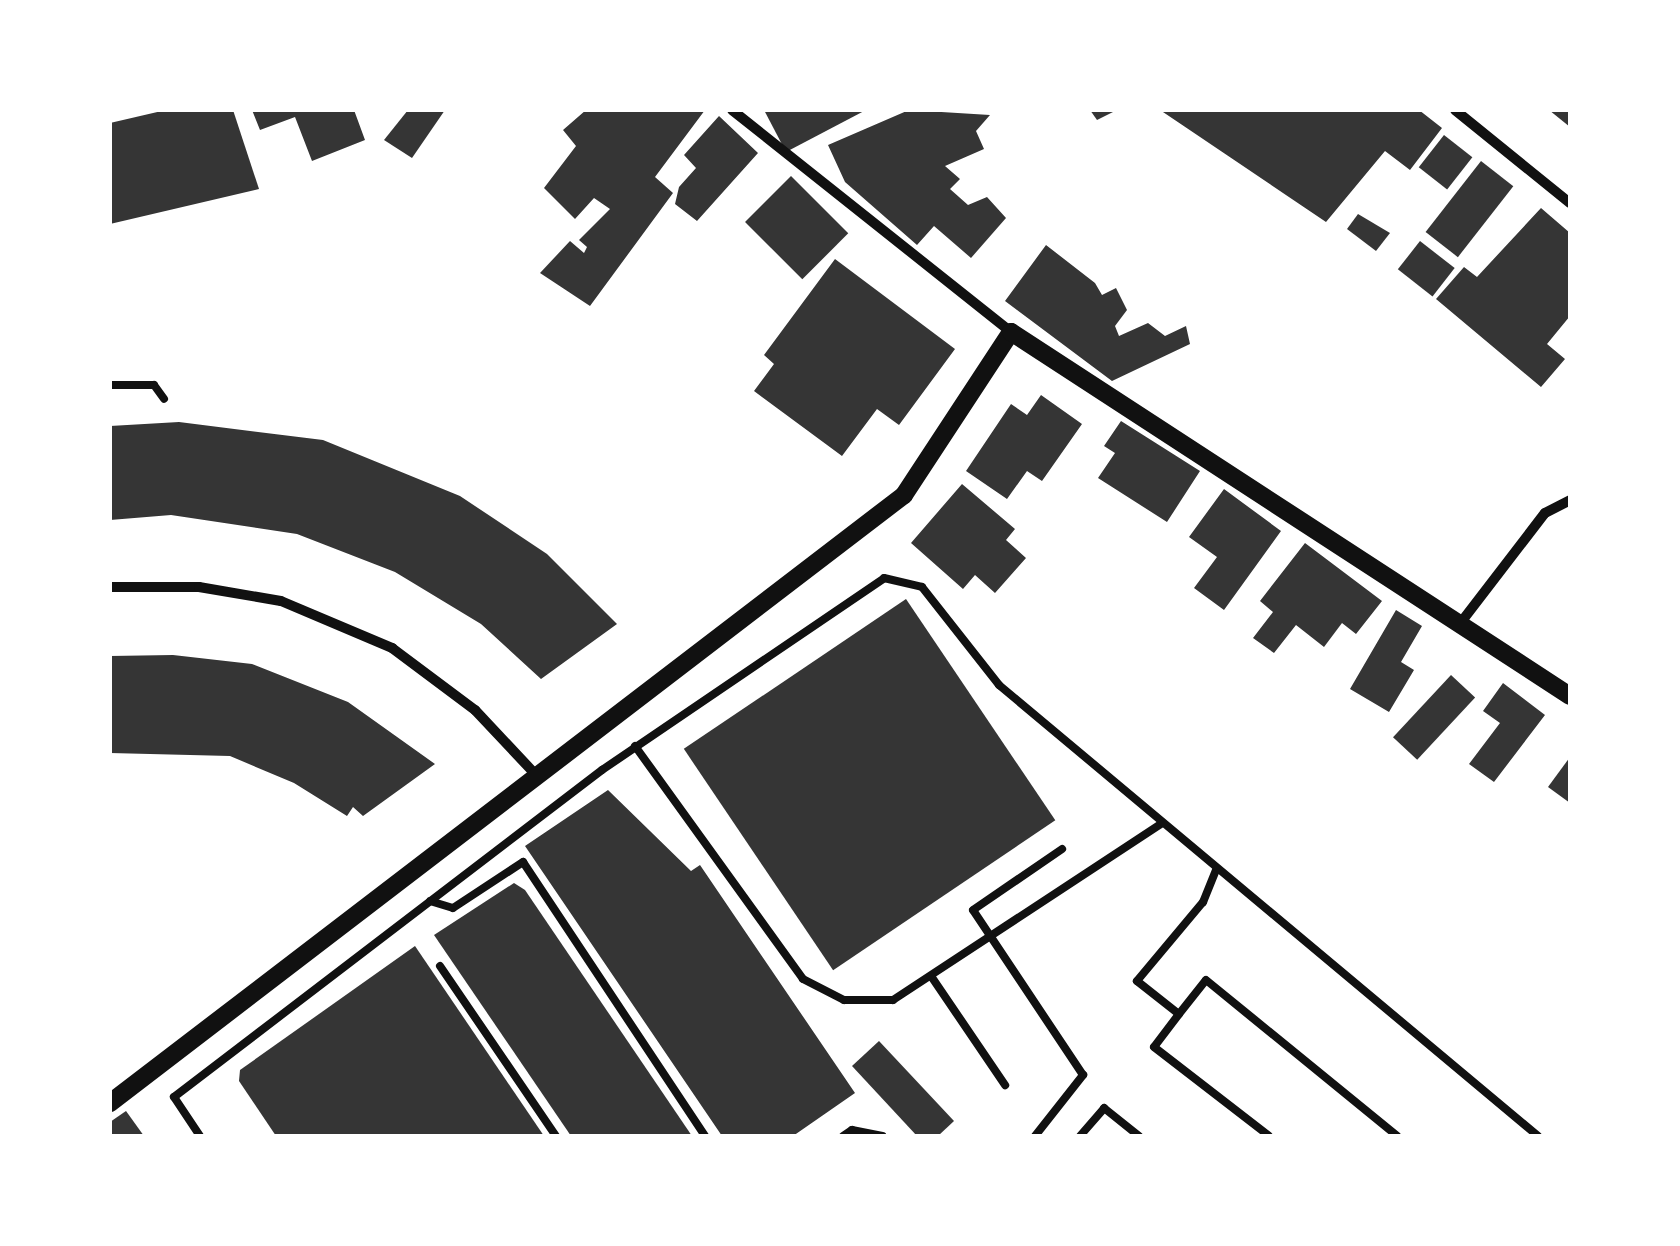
<!DOCTYPE html>
<style>
body{margin:0}
#map{position:relative;width:1680px;height:1246px;overflow:hidden;background:#fff;font-family:"Sofia Sans Condensed",sans-serif}
div>[style]{position:absolute}
.building>*{inset:0;background:#353535;transform-origin:0 0}
.service>*{height:8px;margin:-4px;padding:0 4px;transform-origin:4px;border-radius:4px;background:#111}
.minor>*{height:10px;margin:-5px;padding:0 5px;transform-origin:5px;border-radius:5px;background:#111}
.tertiary>*{height:18px;margin:-9px;padding:0 9px;transform-origin:9px;border-radius:9px;background:#111}
span{translate:-50% -50%;white-space:nowrap;text-align:center;line-height:1.15;-webkit-text-stroke:9px #fff;paint-order:stroke}
.frame{position:absolute;inset:0;border:112px solid #fff;pointer-events:none}
</style>
<div id="map">
<div class="building">
<div style="clip-path:polygon(166px 110px,233px 110px,259px 189px,110px 224px,110px 123px)"></div>
<div style="clip-path:polygon(252px 110px,354px 110px,365px 140px,312px 161px,295px 117px,260px 130px)"></div>
<div style="clip-path:polygon(408px 110px,445px 110px,412px 158px,384px 140px)"></div>
<div style="clip-path:polygon(586px 110px,705px 110px,655px 177px,673px 193px,590px 306px,540px 273px,570px 241px,584px 253px,587px 247px,579px 240px,610px 209px,594px 198px,575px 219px,544px 188px,576px 146px,563px 130px)"></div>
<div style="clip-path:polygon(764px 110px,866px 110px,786px 152px)"></div>
<div style="clip-path:polygon(909px 110px,990px 115px,976px 131px,984px 149px,945px 166px,960px 179px,950px 189px,968px 205px,987px 197px,1006px 218px,971px 258px,934px 226px,917px 245px,845px 182px,828px 145px)"></div>
<div style="clip-path:polygon(1090px 110px,1117px 110px,1097px 120px)"></div>
<div style="clip-path:polygon(1160px 110px,1419px 110px,1442px 128px,1410px 170px,1385px 151px,1326px 222px)"></div>
<div style="clip-path:polygon(1549px 110px,1570px 110px,1570px 127px)"></div>
<div style="clip-path:polygon(719px 116px,758px 153px,697px 221px,675px 204px,679px 187px,696px 168px,684px 155px)"></div>
<div style="left:1444px;top:135px;width:36px;height:41px;rotate:38deg"></div>
<div style="left:1481px;top:161px;width:41px;height:90px;rotate:38deg"></div>
<div style="left:791px;top:176px;width:81px;height:65px;rotate:45deg"></div>
<div style="clip-path:polygon(1541px 208px,1570px 233px,1570px 316px,1547px 344px,1565px 359px,1541px 387px,1436px 299px,1464px 267px,1477px 277px)"></div>
<div style="clip-path:polygon(1358px 214px,1390px 233px,1376px 251px,1347px 229px)"></div>
<div style="left:1420px;top:241px;width:44px;height:36px;rotate:38deg"></div>
<div style="clip-path:polygon(1046px 245px,1095px 283px,1102px 295px,1116px 288px,1127px 310px,1115px 326px,1119px 336px,1148px 323px,1165px 336px,1186px 326px,1190px 344px,1112px 381px,1005px 301px)"></div>
<div style="clip-path:polygon(835px 259px,955px 349px,899px 425px,877px 409px,842px 456px,754px 391px,774px 364px,764px 355px)"></div>
<div style="clip-path:polygon(1041px 395px,1082px 424px,1042px 481px,1027px 471px,1007px 499px,966px 471px,1011px 404px,1027px 415px)"></div>
<div style="clip-path:polygon(1121px 421px,1200px 471px,1167px 522px,1098px 478px,1115px 453px,1104px 446px)"></div>
<div style="clip-path:polygon(179px 422px,323px 440px,460px 496px,547px 554px,617px 624px,541px 679px,481px 624px,395px 572px,297px 534px,171px 515px,110px 520px,110px 426px)"></div>
<div style="clip-path:polygon(962px 484px,1015px 529px,1006px 540px,1026px 558px,995px 593px,975px 575px,963px 589px,911px 543px)"></div>
<div style="clip-path:polygon(1224px 489px,1281px 531px,1224px 610px,1194px 588px,1217px 557px,1189px 537px)"></div>
<div style="clip-path:polygon(1305px 543px,1382px 601px,1356px 634px,1342px 623px,1324px 647px,1296px 625px,1274px 653px,1253px 638px,1273px 612px,1260px 601px)"></div>
<div style="left:906px;top:599px;width:267px;height:268px;rotate:56deg"></div>
<div style="clip-path:polygon(1396px 610px,1422px 626px,1401px 662px,1414px 670px,1389px 712px,1350px 689px)"></div>
<div style="clip-path:polygon(173px 655px,252px 664px,348px 702px,435px 764px,363px 816px,353px 807px,347px 816px,294px 783px,230px 756px,110px 753px,110px 656px)"></div>
<div style="left:1451px;top:675px;width:33px;height:85px;rotate:43deg"></div>
<div style="clip-path:polygon(1503px 683px,1545px 715px,1494px 782px,1469px 764px,1500px 723px,1483px 711px)"></div>
<div style="clip-path:polygon(1570px 757px,1570px 803px,1548px 787px)"></div>
<div style="clip-path:polygon(608px 790px,691px 871px,700px 865px,855px 1093px,793px 1136px,722px 1136px,525px 846px)"></div>
<div style="clip-path:polygon(514px 883px,525px 890px,692px 1136px,571px 1136px,434px 935px)"></div>
<div style="clip-path:polygon(415px 946px,544px 1136px,276px 1136px,239px 1081px,240px 1070px)"></div>
<div style="clip-path:polygon(879px 1041px,954px 1121px,938px 1136px,917px 1136px,852px 1066px)"></div>
<div style="clip-path:polygon(126px 1111px,144px 1136px,110px 1136px,110px 1122px)"></div>
</div>
<div class="service">
<div style="left:110px;top:385px;width:44px"></div>
<div style="left:154px;top:385px;width:17px;rotate:54deg"></div>
<div style="left:635px;top:746px;width:287px;rotate:54.2deg"></div>
<div style="left:803px;top:979px;width:46px;rotate:27.1deg"></div>
<div style="left:844px;top:1000px;width:49px"></div>
<div style="left:893px;top:1000px;width:322px;rotate:-33.3deg"></div>
<div style="left:1216px;top:870px;width:35px;rotate:112deg"></div>
<div style="left:1203px;top:902px;width:103px;rotate:129.9deg"></div>
<div style="left:1137px;top:981px;width:53px;rotate:38.2deg"></div>
<div style="left:1179px;top:1014px;width:41px;rotate:127.1deg"></div>
<div style="left:1154px;top:1047px;width:145px;rotate:37.7deg"></div>
<div style="left:430px;top:901px;width:24px;rotate:17deg"></div>
<div style="left:453px;top:908px;width:84px;rotate:-33.3deg"></div>
<div style="left:523px;top:862px;width:329px;rotate:56.4deg"></div>
<div style="left:440px;top:966px;width:206px;rotate:55.7deg"></div>
<div style="left:931px;top:976px;width:132px;rotate:55.8deg"></div>
<div style="left:1179px;top:1014px;width:43px;rotate:-51.5deg"></div>
<div style="left:1206px;top:980px;width:247px;rotate:39.2deg"></div>
<div style="left:200px;top:1136px;width:47px;rotate:-123.7deg"></div>
<div style="left:174px;top:1097px;width:539px;rotate:-37.38deg"></div>
<div style="left:602px;top:770px;width:341px;rotate:-34.2deg"></div>
<div style="left:884px;top:578px;width:39px;rotate:13deg"></div>
<div style="left:922px;top:587px;width:125px;rotate:51.8deg"></div>
<div style="left:999px;top:685px;width:703px;rotate:39.92deg"></div>
<div style="left:843px;top:1136px;width:11px;rotate:-34deg"></div>
<div style="left:852px;top:1130px;width:31px;rotate:11deg"></div>
<div style="left:1035px;top:1136px;width:78px;rotate:-51.8deg"></div>
<div style="left:1083px;top:1075px;width:198px;rotate:-123.7deg"></div>
<div style="left:973px;top:910px;width:108px;rotate:-34.4deg"></div>
<div style="left:1080px;top:1136px;width:37px;rotate:-49deg"></div>
<div style="left:1104px;top:1108px;width:45px;rotate:38.7deg"></div>
</div>
<div class="minor">
<div style="left:732px;top:110px;width:357px;rotate:38.5deg"></div>
<div style="left:1455px;top:110px;width:148px;rotate:39deg"></div>
<div style="left:110px;top:587px;width:89px"></div>
<div style="left:199px;top:587px;width:83px;rotate:9.7deg"></div>
<div style="left:281px;top:601px;width:121px;rotate:22.9deg"></div>
<div style="left:392px;top:648px;width:104px;rotate:36.8deg"></div>
<div style="left:475px;top:710px;width:88px;rotate:46.8deg"></div>
<div style="left:1462px;top:621px;width:136px;rotate:-52.5deg"></div>
<div style="left:1545px;top:513px;width:28px;rotate:-27deg"></div>
</div>
<div class="tertiary">
<div style="left:110px;top:1103px;width:1000px;rotate:-37.44deg"></div>
<div style="left:904px;top:495px;width:195px;rotate:-56.7deg"></div>
<div style="left:1011px;top:332px;width:667px;rotate:33.07deg"></div>
</div>
<div class="frame"></div>
</div>
